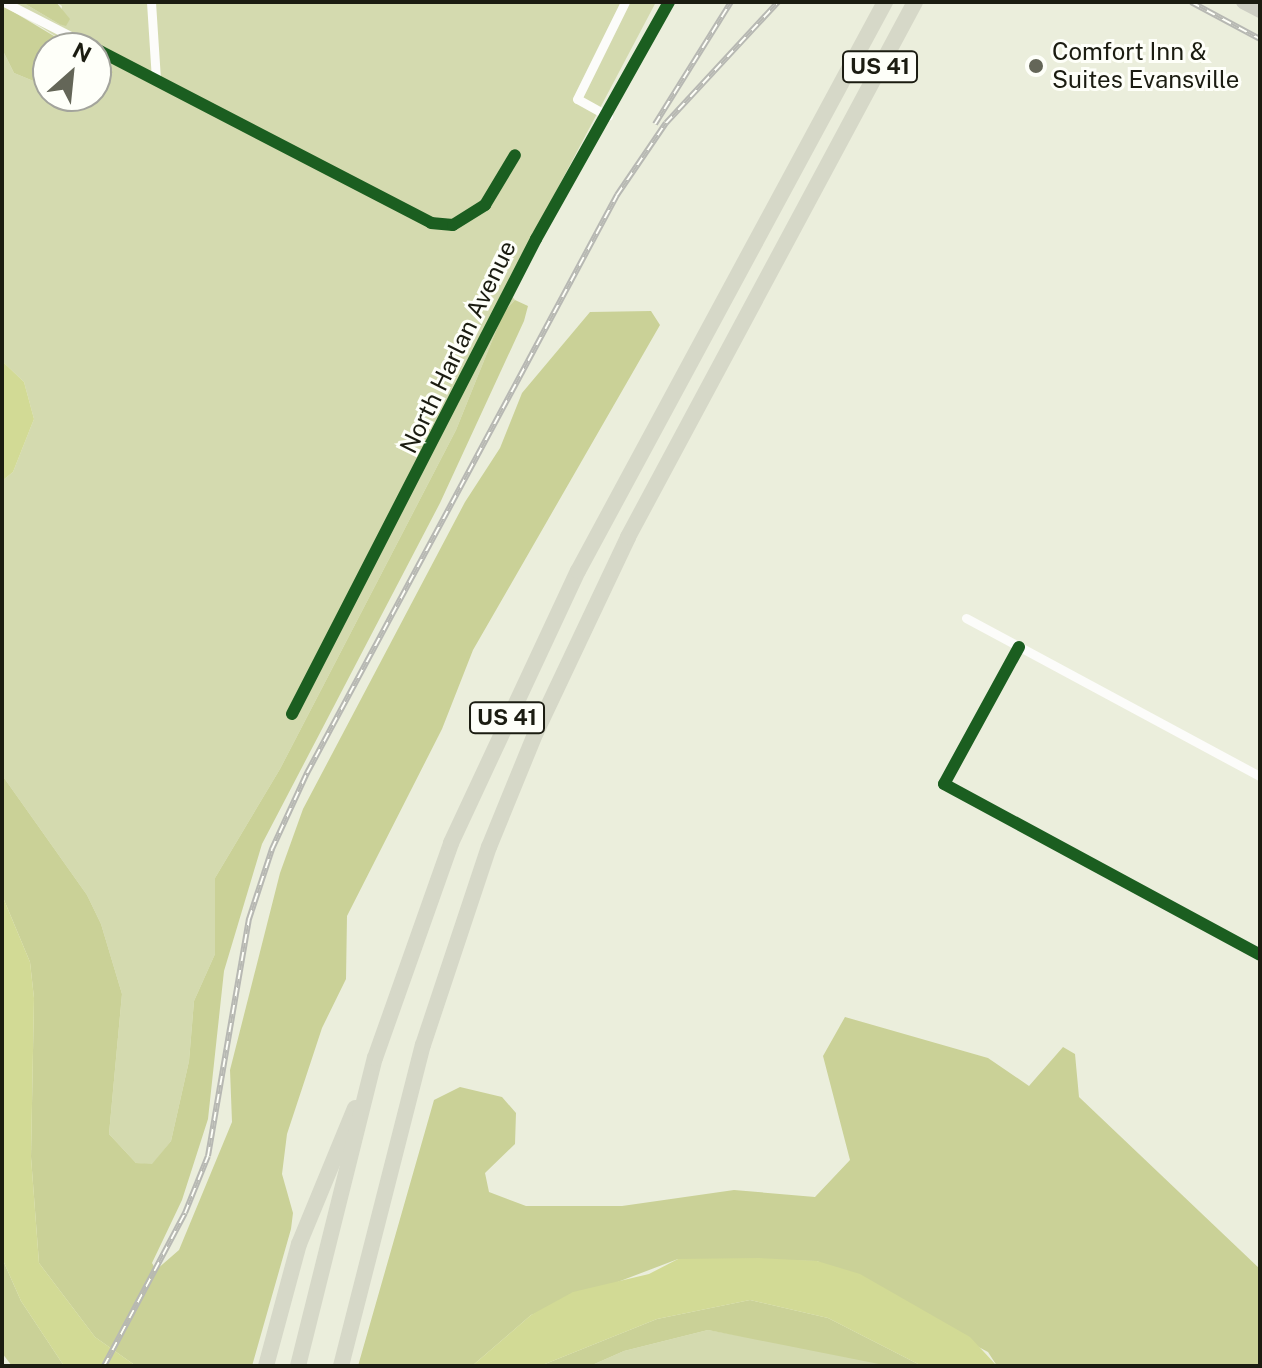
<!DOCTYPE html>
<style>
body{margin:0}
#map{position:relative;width:1262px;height:1368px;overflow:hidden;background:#ebeedc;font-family:"Public Sans",sans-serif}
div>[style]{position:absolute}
.green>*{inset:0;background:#d4daaf}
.forest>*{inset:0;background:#cad197}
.water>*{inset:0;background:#d2da95}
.street>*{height:9px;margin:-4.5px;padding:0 4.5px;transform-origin:4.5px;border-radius:4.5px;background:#fcfcfa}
.primary>*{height:14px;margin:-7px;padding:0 7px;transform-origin:7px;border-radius:7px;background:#cecfc4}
.highway>*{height:16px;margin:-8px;padding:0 8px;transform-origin:8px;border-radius:8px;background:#d6d8c8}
.rail>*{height:6px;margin-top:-3px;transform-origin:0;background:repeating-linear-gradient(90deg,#fefff9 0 9px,#b7b8b3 0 18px);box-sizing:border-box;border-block:2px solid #b7b8b3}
.cycleway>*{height:12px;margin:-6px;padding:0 6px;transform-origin:6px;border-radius:6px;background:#1b5e20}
.dots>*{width:22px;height:22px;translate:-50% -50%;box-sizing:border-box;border:4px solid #fefff9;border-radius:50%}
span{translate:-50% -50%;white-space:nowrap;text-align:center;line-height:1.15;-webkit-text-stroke:6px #fefff9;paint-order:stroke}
.shield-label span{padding:2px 6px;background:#fefff9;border:2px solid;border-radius:6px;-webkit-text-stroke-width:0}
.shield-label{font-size:22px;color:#1b1c11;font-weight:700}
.poi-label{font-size:24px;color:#1b1c11}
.left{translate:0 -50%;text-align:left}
.street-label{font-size:24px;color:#1b1c11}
.frame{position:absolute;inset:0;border:4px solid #1b1c11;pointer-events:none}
.north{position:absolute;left:32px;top:32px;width:80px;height:80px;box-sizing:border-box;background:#fefff9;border:2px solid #a3a49c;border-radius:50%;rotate:27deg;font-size:22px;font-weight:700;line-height:32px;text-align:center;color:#1b1c11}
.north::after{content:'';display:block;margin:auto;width:28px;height:36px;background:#646658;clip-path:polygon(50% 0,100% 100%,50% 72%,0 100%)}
</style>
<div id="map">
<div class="green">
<div style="clip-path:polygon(2px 2px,22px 2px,59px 24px,62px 6px,56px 2px,656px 2px,505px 288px,515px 300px,504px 311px,456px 430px,280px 769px,215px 878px,215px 954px,194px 1001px,189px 1061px,171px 1141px,152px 1165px,136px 1163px,109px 1134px,122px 994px,101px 924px,87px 895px,2px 775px,2px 481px,13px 472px,34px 419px,24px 382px,2px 361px,2px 49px,14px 73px,48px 87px,48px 96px,96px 96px,105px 64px,96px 60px,96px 48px,74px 48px)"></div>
<div style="clip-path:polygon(708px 1330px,882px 1361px,889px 1366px,590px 1366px,624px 1351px)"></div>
</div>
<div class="forest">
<div style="clip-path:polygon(22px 2px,56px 2px,70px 19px,66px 26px,59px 24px)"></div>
<div style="clip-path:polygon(2px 5px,74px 48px,48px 48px,48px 87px,14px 73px,2px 49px)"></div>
<div style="clip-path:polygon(96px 60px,113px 72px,96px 91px)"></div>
<div style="clip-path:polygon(515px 300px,528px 306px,524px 321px,440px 503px,262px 844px,224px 971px,208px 1119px,182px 1200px,152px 1263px,156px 1270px,179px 1250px,232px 1122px,230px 1070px,280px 873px,303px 809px,465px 502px,500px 448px,522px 393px,590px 312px,651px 311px,660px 325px,473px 650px,442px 729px,347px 916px,346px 979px,322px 1028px,287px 1134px,282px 1174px,293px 1213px,291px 1229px,252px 1366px,136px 1366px,95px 1337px,39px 1263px,31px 1157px,34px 998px,30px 962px,2px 895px,2px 775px,87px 895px,101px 924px,122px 994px,109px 1134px,136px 1163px,152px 1164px,171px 1141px,189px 1061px,194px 1001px,215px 954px,215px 878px,280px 769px,456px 430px,504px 311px)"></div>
<div style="clip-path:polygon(845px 1017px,988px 1058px,1029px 1086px,1063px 1047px,1075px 1054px,1079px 1097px,1260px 1269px,1260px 1366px,997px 1366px,988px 1352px,817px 1261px,678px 1259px,531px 1315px,472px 1366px,358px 1366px,434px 1100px,460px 1087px,502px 1097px,516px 1113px,515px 1144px,485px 1173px,489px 1192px,526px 1206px,622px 1206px,734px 1190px,815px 1197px,850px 1160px,823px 1056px)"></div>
<div style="clip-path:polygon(2px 1258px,21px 1301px,64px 1366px,12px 1366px,2px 1353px)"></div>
<div style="clip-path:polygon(750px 1300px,828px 1318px,922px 1366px,889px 1366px,708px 1330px,624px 1351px,590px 1366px,540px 1366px,657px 1319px)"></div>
</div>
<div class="water">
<div style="clip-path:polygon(2px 361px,24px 382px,34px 419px,13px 472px,2px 481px)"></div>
<div style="clip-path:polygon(2px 895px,30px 962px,34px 998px,31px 1157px,39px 1263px,95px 1337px,136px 1366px,64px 1366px,21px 1301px,2px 1258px)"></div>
<div style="clip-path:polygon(759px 1258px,817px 1261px,860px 1274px,970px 1337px,997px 1366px,922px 1366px,828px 1318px,750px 1300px,657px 1319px,540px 1366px,472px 1366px,531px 1315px,573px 1292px,649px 1274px,678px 1259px)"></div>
</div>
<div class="street">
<div style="left:4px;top:2px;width:101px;rotate:27.1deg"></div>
<div style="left:151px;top:2px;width:78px;rotate:86.3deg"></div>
<div style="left:96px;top:49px;width:377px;rotate:27.4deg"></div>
<div style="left:431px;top:223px;width:22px;rotate:5deg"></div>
<div style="left:453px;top:225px;width:38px;rotate:-32deg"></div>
<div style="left:485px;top:205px;width:58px;rotate:-59deg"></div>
<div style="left:608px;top:116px;width:35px;rotate:-151deg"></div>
<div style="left:577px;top:99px;width:108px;rotate:-63.7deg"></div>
<div style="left:966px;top:618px;width:334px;rotate:28.3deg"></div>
<div style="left:1019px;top:647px;width:156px;rotate:118.7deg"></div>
<div style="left:944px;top:784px;width:359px;rotate:28.4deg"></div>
<div style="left:292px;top:714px;width:534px;rotate:-62.81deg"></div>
<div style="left:536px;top:239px;width:272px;rotate:-60.7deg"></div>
</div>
<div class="primary">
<div style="left:1243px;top:2px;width:19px;rotate:28deg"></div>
</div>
<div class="highway">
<div style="left:266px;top:1366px;width:126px;rotate:-74.9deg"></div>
<div style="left:299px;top:1244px;width:147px;rotate:-67.6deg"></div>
<div style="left:298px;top:1366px;width:317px;rotate:-76deg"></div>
<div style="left:375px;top:1058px;width:228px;rotate:-70.5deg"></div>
<div style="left:451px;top:843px;width:300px;rotate:-65deg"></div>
<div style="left:578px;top:571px;width:647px;rotate:-61.65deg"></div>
<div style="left:341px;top:1366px;width:331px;rotate:-75.7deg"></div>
<div style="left:423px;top:1045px;width:209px;rotate:-71.6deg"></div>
<div style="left:489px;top:847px;width:124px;rotate:-67.8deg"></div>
<div style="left:536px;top:732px;width:216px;rotate:-64.7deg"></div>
<div style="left:628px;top:537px;width:607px;rotate:-61.79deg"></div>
</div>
<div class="rail">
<div style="left:1191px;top:2px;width:78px;rotate:28.2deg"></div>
<div style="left:655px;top:124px;width:144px;rotate:-58.1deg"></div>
<div style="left:104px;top:1366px;width:173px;rotate:-62.1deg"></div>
<div style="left:185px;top:1213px;width:61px;rotate:-68deg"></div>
<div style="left:208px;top:1156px;width:241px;rotate:-80.2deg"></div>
<div style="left:249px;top:919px;width:74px;rotate:-71.8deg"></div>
<div style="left:272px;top:849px;width:84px;rotate:-65.3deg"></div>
<div style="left:307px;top:773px;width:656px;rotate:-61.79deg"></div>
<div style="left:617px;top:195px;width:87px;rotate:-55.8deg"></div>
<div style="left:666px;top:123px;width:165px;rotate:-47.2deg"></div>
</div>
<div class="cycleway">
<div style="left:96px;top:49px;width:377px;rotate:27.4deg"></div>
<div style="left:431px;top:223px;width:22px;rotate:5deg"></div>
<div style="left:453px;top:225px;width:38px;rotate:-32deg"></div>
<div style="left:485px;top:205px;width:58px;rotate:-59deg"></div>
<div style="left:1019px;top:647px;width:156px;rotate:118.7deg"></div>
<div style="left:944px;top:784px;width:359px;rotate:28.4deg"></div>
<div style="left:292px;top:714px;width:534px;rotate:-62.81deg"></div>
<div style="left:536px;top:239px;width:272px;rotate:-60.7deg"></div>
</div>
<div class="dots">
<div style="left:1036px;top:66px;background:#646658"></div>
</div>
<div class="shield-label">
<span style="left:880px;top:67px">US 41</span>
<span style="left:507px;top:718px">US 41</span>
</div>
<div class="poi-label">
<span class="left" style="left:1052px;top:66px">Comfort Inn &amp;<br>Suites Evansville</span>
</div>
<div class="street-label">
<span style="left:458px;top:347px;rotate:-64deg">North Harlan Avenue</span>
</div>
<div class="frame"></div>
<div class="north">N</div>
</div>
